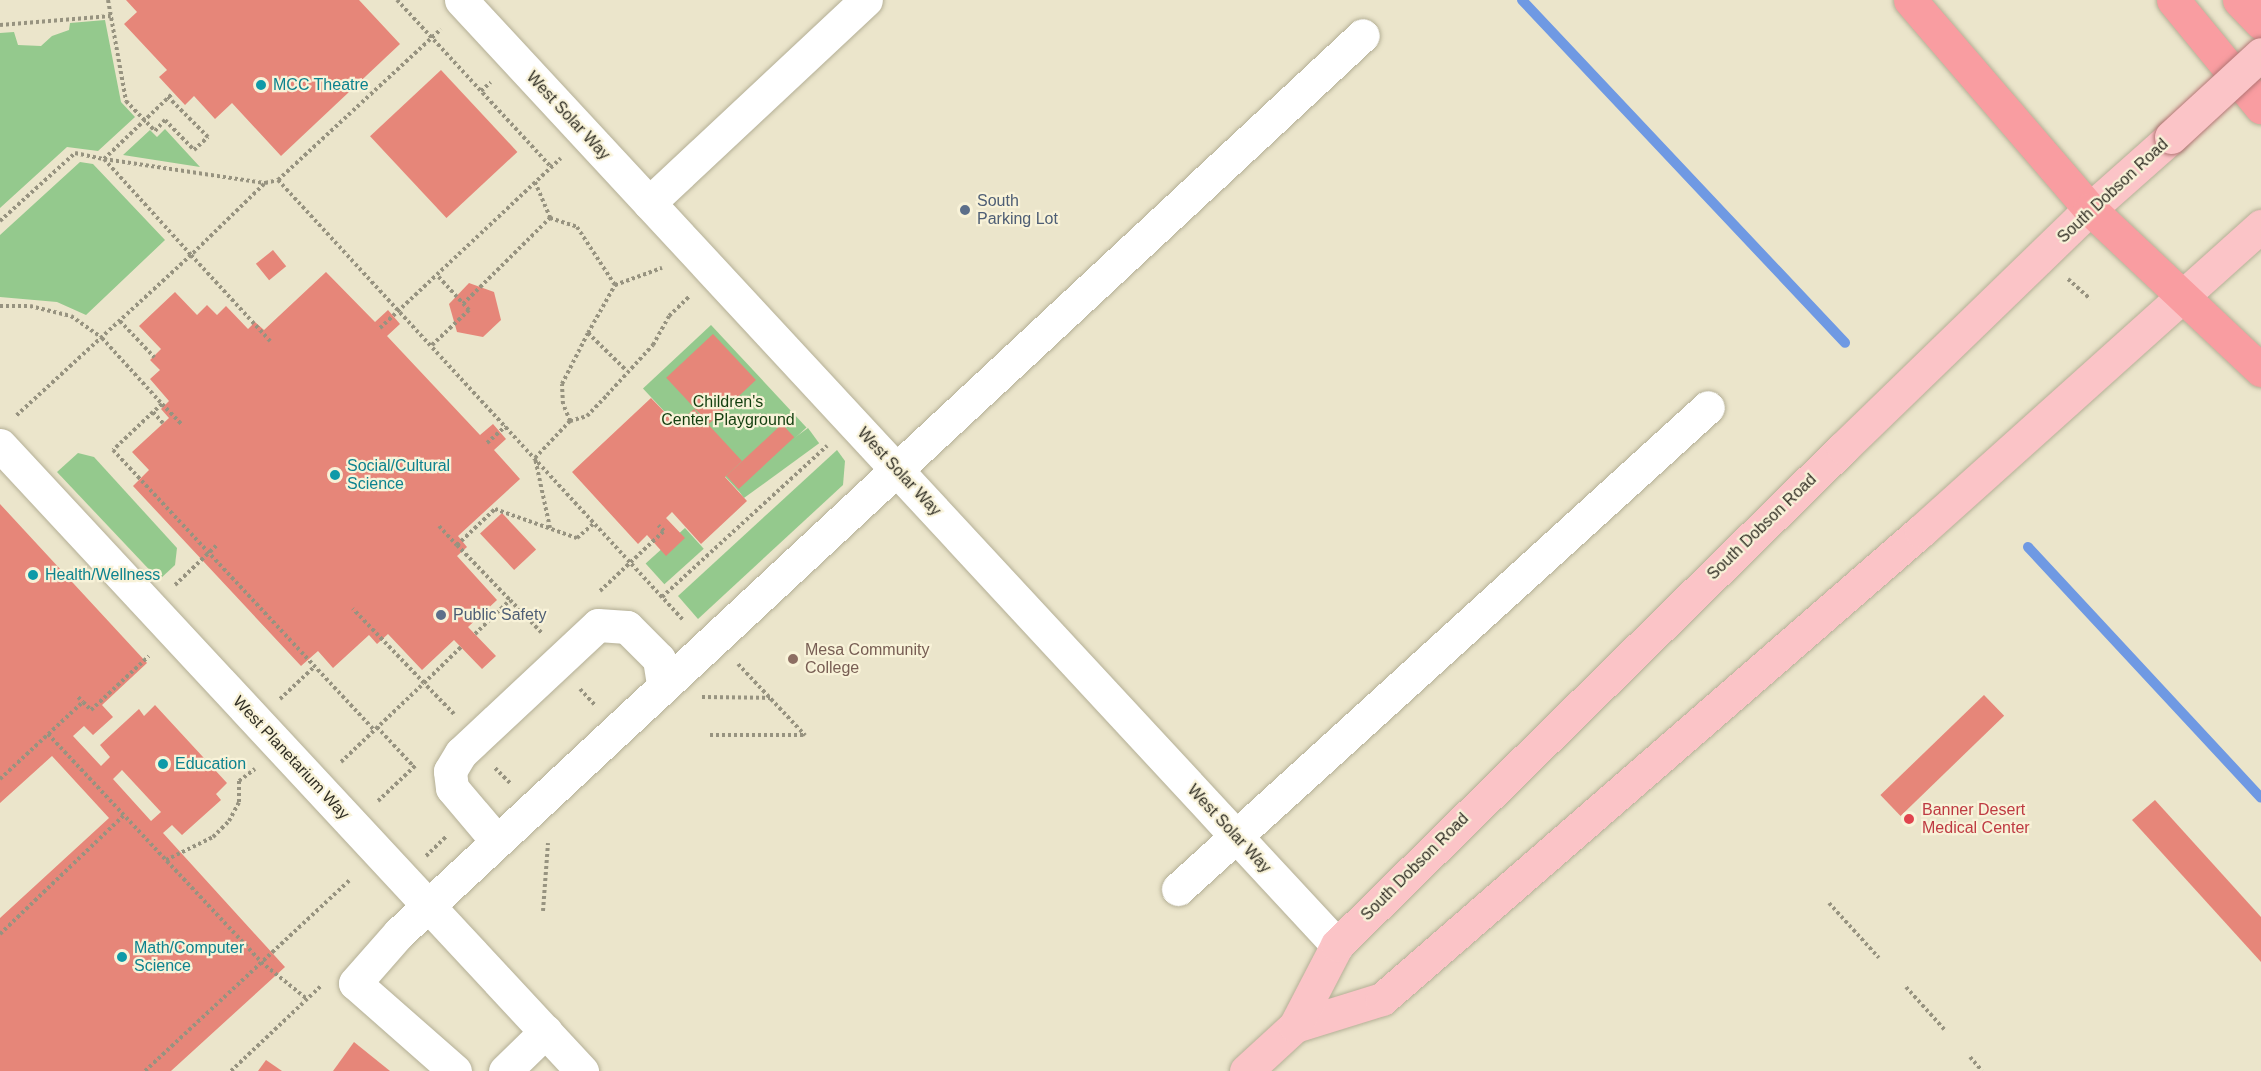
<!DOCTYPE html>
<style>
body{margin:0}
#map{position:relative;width:2261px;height:1071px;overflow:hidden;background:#ebe5cb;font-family:Arial,sans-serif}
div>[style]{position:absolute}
.green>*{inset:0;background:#94c98d;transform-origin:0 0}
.stream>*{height:10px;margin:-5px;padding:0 5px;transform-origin:5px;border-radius:5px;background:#6f99e3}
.building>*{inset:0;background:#e68679;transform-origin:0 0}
.path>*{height:4px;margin-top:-2px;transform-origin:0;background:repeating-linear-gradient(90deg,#979380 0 3px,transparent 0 6px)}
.roads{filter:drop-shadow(0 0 2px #b4af96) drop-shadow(0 0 2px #b4af96)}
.minor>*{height:33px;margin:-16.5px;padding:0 16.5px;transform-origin:16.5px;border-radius:16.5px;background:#fff}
.major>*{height:33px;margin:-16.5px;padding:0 16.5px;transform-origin:16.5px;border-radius:16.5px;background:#fbc4c7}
.highway>*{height:33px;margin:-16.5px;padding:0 16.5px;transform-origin:16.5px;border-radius:16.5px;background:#f99da1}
.bridges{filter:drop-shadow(0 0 2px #b37675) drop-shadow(0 0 2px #b37675)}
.major-bridge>*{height:33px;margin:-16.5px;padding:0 16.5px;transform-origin:16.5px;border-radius:16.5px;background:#fbc4c7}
.dots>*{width:16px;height:16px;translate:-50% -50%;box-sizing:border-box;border:3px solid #f8f2d8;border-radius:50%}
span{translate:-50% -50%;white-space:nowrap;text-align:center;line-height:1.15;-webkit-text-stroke:4.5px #f8f2d8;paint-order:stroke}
.culture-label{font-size:16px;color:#0d838f}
.left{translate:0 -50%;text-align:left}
.street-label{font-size:16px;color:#302e24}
.service-label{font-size:16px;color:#4e5e75}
.park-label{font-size:16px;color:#133f0f}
.education-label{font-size:16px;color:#785e54}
.health-label{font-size:16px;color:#be3a42}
</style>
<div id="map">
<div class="green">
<div style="clip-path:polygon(105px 20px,121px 102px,135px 117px,98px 151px,67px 147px,0 208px,0 33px,14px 32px,18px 45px,41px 46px,52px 36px,69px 30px,70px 23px)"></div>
<div style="clip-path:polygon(165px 129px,200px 167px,123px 155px,150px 130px,157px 137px)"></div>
<div style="clip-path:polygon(80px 162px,93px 164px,165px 240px,86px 315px,57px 302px,0 297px,0 235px)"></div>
<div style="left:711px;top:325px;width:140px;height:93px;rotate:47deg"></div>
<div style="left:808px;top:428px;width:19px;height:93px;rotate:54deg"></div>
<div style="clip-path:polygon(837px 450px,845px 461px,843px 485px,698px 619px,678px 596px)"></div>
<div style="clip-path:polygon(78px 453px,94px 457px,177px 548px,175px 565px,159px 580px,57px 472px)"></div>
<div style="left:685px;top:528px;width:28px;height:53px;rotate:48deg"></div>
</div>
<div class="stream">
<div style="left:1522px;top:0;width:471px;rotate:46.7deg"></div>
<div style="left:2028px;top:547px;width:342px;rotate:47.1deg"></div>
</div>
<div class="building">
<div style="clip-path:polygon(126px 0,359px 0,400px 44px,281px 156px,232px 103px,215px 119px,194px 96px,185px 105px,159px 77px,167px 70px,124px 24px,137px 12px)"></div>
<div style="left:441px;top:70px;width:112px;height:97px;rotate:47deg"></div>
<div style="left:273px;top:250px;width:21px;height:22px;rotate:51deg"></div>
<div style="clip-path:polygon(326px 272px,375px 322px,388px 310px,400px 324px,387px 336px,480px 435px,493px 424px,506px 439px,494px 450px,520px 479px,458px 536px,467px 547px,457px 556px,497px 600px,468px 627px,496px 656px,482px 669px,454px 640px,422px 670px,388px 634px,377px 644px,369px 635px,333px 668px,318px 651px,301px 666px,133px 486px,149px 470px,132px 452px,169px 418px,161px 409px,169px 401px,150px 379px,160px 370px,150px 360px,161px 349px,139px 326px,175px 292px,197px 315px,207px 305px,217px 315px,226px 306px,248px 329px,255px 322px,264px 330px)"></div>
<div style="clip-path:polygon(469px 283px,494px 292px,501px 320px,483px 337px,457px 332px,449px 304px)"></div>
<div style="left:713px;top:334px;width:63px;height:64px;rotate:47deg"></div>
<div style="clip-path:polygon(651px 398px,677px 425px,694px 409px,742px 461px,725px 477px,747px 501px,701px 544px,672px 512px,666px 518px,685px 538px,666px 556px,647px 535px,638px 544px,572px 472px)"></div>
<div style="left:782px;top:424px;width:18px;height:76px;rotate:47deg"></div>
<div style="clip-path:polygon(evenodd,0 504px,147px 663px,102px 705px,113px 717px,93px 735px,84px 726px,73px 736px,101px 766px,110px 757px,100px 745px,139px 709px,144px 716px,155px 705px,227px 783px,216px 794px,221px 800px,182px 835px,172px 825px,163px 833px,285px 967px,171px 1071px,0 1071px,0 918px,109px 818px,52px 756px,0 803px,0 504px,122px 770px,161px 812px,151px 821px,113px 779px,122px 770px)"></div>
<div style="left:502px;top:513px;width:50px;height:30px;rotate:47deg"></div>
<div style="left:1984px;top:695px;width:29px;height:144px;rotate:46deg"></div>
<div style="clip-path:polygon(2155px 800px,2261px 917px,2261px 962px,2132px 820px)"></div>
<div style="clip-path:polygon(354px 1042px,390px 1071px,333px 1071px)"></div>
<div style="clip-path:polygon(266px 1060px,282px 1071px,258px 1071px)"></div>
</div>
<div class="path">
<div style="left:108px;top:0;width:103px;rotate:79.9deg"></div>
<div style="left:126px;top:101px;width:42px;rotate:46deg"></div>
<div style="left:155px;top:131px;width:15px;rotate:-48deg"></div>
<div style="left:165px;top:120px;width:42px;rotate:46deg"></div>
<div style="left:194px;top:150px;width:19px;rotate:-43deg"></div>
<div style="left:208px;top:137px;width:57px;rotate:-135deg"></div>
<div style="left:397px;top:0;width:227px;rotate:47.3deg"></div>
<div style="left:0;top:25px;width:111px;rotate:-4.6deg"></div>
<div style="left:481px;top:91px;width:13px;rotate:-42deg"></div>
<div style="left:104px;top:159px;width:163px;rotate:8.5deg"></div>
<div style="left:265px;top:183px;width:13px;rotate:-13deg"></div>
<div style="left:278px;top:180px;width:599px;rotate:47.37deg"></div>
<div style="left:104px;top:159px;width:95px;rotate:-43.7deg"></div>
<div style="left:278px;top:180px;width:222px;rotate:-42.8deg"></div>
<div style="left:535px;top:182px;width:39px;rotate:67deg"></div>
<div style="left:550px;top:218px;width:28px;rotate:18deg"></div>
<div style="left:577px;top:227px;width:69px;rotate:56.8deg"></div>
<div style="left:264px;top:184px;width:102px;rotate:135.8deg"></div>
<div style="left:191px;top:255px;width:117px;rotate:47.4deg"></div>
<div style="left:0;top:221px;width:101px;rotate:-42.2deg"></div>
<div style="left:75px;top:153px;width:30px;rotate:12deg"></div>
<div style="left:104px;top:159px;width:130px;rotate:47.8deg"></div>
<div style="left:191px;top:255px;width:238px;rotate:137.4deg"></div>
<div style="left:2068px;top:279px;width:30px;rotate:42deg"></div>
<div style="left:463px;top:304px;width:122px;rotate:-44.7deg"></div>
<div style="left:0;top:306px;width:30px"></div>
<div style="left:30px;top:306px;width:42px;rotate:13.7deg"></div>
<div style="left:71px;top:316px;width:38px;rotate:35deg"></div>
<div style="left:102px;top:338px;width:89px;rotate:47.7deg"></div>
<div style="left:162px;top:404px;width:12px;rotate:138deg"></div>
<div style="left:153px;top:412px;width:15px;rotate:48deg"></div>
<div style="left:120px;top:321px;width:50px;rotate:46.6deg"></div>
<div style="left:380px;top:328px;width:248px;rotate:-43.2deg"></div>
<div style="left:588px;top:333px;width:55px;rotate:-60.6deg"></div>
<div style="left:615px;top:285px;width:50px;rotate:-19.9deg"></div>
<div style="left:432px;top:345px;width:51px;rotate:-43.4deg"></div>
<div style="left:469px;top:310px;width:47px;rotate:-132.4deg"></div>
<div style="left:162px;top:404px;width:28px;rotate:46deg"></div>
<div style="left:153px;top:412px;width:55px;rotate:136.5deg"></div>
<div style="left:113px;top:450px;width:383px;rotate:47deg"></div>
<div style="left:570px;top:421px;width:18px;rotate:-112deg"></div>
<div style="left:563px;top:404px;width:20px;rotate:-93deg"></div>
<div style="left:562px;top:384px;width:57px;rotate:-63deg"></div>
<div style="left:588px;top:333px;width:54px;rotate:44.3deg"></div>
<div style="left:487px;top:443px;width:25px;rotate:-42deg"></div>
<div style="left:439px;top:526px;width:26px;rotate:47deg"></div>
<div style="left:457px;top:545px;width:52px;rotate:-43.5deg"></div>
<div style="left:495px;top:509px;width:87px;rotate:19.5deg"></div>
<div style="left:577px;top:538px;width:23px;rotate:-41deg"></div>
<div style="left:550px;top:528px;width:72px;rotate:-102.1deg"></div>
<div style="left:535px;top:458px;width:51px;rotate:-46.6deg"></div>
<div style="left:570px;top:421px;width:18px;rotate:-16deg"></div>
<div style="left:587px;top:416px;width:29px;rotate:-46deg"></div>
<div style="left:607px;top:395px;width:68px;rotate:-47.4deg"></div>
<div style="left:653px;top:345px;width:33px;rotate:-61deg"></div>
<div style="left:669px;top:316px;width:29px;rotate:-44deg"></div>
<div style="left:457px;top:545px;width:76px;rotate:46.1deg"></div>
<div style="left:175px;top:585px;width:59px;rotate:-43.6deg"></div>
<div style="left:600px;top:591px;width:88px;rotate:-43.2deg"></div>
<div style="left:664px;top:531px;width:8px;rotate:-135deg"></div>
<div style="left:662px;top:597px;width:224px;rotate:-42.5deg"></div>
<div style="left:475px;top:634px;width:49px;rotate:-44.2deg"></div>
<div style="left:510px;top:600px;width:46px;rotate:45.9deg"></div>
<div style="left:738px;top:664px;width:98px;rotate:46.7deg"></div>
<div style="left:580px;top:689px;width:22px;rotate:47deg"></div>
<div style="left:78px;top:697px;width:7px;rotate:45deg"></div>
<div style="left:702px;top:697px;width:68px;rotate:0.8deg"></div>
<div style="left:280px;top:699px;width:48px;rotate:-43.3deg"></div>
<div style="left:454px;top:714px;width:43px;rotate:-134.1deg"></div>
<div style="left:424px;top:683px;width:52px;rotate:-44.2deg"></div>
<div style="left:377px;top:727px;width:54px;rotate:47.2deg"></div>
<div style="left:48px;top:734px;width:312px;rotate:46.9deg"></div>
<div style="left:261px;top:962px;width:59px;rotate:38.8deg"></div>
<div style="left:710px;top:735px;width:95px"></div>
<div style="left:341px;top:762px;width:115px;rotate:-43.6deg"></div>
<div style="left:424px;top:683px;width:103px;rotate:-133.8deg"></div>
<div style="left:495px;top:768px;width:23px;rotate:45deg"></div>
<div style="left:0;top:779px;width:113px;rotate:-42.9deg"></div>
<div style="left:83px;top:702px;width:11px;rotate:45deg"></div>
<div style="left:91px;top:710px;width:79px;rotate:-43deg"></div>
<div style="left:378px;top:801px;width:52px;rotate:-43.5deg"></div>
<div style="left:426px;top:856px;width:29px;rotate:-44deg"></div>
<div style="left:166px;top:860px;width:52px;rotate:-26.1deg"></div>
<div style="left:213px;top:837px;width:23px;rotate:-45deg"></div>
<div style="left:229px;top:821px;width:21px;rotate:-62deg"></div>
<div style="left:239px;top:802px;width:21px;rotate:-90deg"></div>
<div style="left:239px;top:781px;width:20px;rotate:-37deg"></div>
<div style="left:1829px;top:903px;width:74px;rotate:47.7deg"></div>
<div style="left:543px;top:911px;width:68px;rotate:-85.8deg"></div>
<div style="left:0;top:934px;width:172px;rotate:-43.8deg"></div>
<div style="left:1906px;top:987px;width:57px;rotate:47.9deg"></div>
<div style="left:1970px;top:1057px;width:18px;rotate:49deg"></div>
<div style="left:145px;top:1071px;width:280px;rotate:-43deg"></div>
<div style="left:231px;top:1071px;width:125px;rotate:-43.4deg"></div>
</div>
<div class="roads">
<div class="minor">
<div style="left:461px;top:0;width:1289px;rotate:47.17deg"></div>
<div style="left:649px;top:203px;width:297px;rotate:-43.1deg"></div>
<div style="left:0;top:445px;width:855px;rotate:47.09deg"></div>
<div style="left:496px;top:840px;width:68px;rotate:-130.2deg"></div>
<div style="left:452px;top:788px;width:17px;rotate:-97deg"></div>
<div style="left:450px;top:771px;width:21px;rotate:-59deg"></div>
<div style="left:461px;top:753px;width:187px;rotate:-43.1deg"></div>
<div style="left:598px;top:625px;width:29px;rotate:4deg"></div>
<div style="left:627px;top:627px;width:45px;rotate:45deg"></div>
<div style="left:659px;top:659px;width:25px;rotate:81deg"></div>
<div style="left:1178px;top:889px;width:716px;rotate:-42.28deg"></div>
<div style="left:455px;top:1071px;width:133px;rotate:-138.7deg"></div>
<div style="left:355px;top:983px;width:67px;rotate:-48.7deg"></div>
<div style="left:399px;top:933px;width:1317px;rotate:-42.97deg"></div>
<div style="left:505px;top:1071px;width:57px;rotate:-44.3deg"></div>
</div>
<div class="major">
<div style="left:1295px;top:1026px;width:91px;rotate:-17.2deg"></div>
<div style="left:1382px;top:999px;width:714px;rotate:-40.97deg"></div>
<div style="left:1921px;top:531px;width:457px;rotate:-41.9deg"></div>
<div style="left:1246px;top:1071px;width:67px;rotate:-42.6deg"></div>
<div style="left:1295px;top:1026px;width:91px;rotate:-62.6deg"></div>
<div style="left:1337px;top:945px;width:709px;rotate:-44.49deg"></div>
<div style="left:1843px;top:448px;width:344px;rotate:-44.1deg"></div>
<div style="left:2090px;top:209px;width:108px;rotate:-41.6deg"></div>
</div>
<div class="highway">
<div style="left:1910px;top:0;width:276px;rotate:49.3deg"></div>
<div style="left:2090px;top:209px;width:235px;rotate:43.3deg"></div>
<div style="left:2173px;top:0;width:139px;rotate:50.6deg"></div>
<div style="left:2239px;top:0;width:32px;rotate:46deg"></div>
</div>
</div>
<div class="bridges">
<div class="major-bridge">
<div style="left:2171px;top:137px;width:122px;rotate:-42.7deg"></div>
</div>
</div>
<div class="dots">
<div style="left:261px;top:85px;background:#0f9aa8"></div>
<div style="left:965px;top:210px;background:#5c6f8a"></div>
<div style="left:335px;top:475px;background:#0f9aa8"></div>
<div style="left:33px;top:575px;background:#0f9aa8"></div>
<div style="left:441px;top:615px;background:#5c6f8a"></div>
<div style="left:793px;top:659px;background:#8d6e63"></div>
<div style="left:163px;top:764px;background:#0f9aa8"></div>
<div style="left:1909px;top:819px;background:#e0444e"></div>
<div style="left:122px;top:957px;background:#0f9aa8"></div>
</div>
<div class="culture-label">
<span class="left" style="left:273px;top:85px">MCC Theatre</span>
<span class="left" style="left:347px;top:475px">Social/Cultural<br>Science</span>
<span class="left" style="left:45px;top:575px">Health/Wellness</span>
<span class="left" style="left:175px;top:764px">Education</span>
<span class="left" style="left:134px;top:957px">Math/Computer<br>Science</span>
</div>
<div class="street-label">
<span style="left:568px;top:116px;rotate:47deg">West Solar Way</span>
<span style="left:2113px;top:191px;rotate:-43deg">South Dobson Road</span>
<span style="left:899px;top:472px;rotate:47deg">West Solar Way</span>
<span style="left:1762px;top:527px;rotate:-44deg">South Dobson Road</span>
<span style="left:291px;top:758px;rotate:47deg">West Planetarium Way</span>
<span style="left:1229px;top:829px;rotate:47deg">West Solar Way</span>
<span style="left:1415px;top:867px;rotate:-45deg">South Dobson Road</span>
</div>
<div class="service-label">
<span class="left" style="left:977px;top:210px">South<br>Parking Lot</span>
<span class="left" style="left:453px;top:615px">Public Safety</span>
</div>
<div class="park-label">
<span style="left:728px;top:411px">Children's<br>Center Playground</span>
</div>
<div class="education-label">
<span class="left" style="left:805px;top:659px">Mesa Community<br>College</span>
</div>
<div class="health-label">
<span class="left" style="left:1922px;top:819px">Banner Desert<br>Medical Center</span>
</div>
</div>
